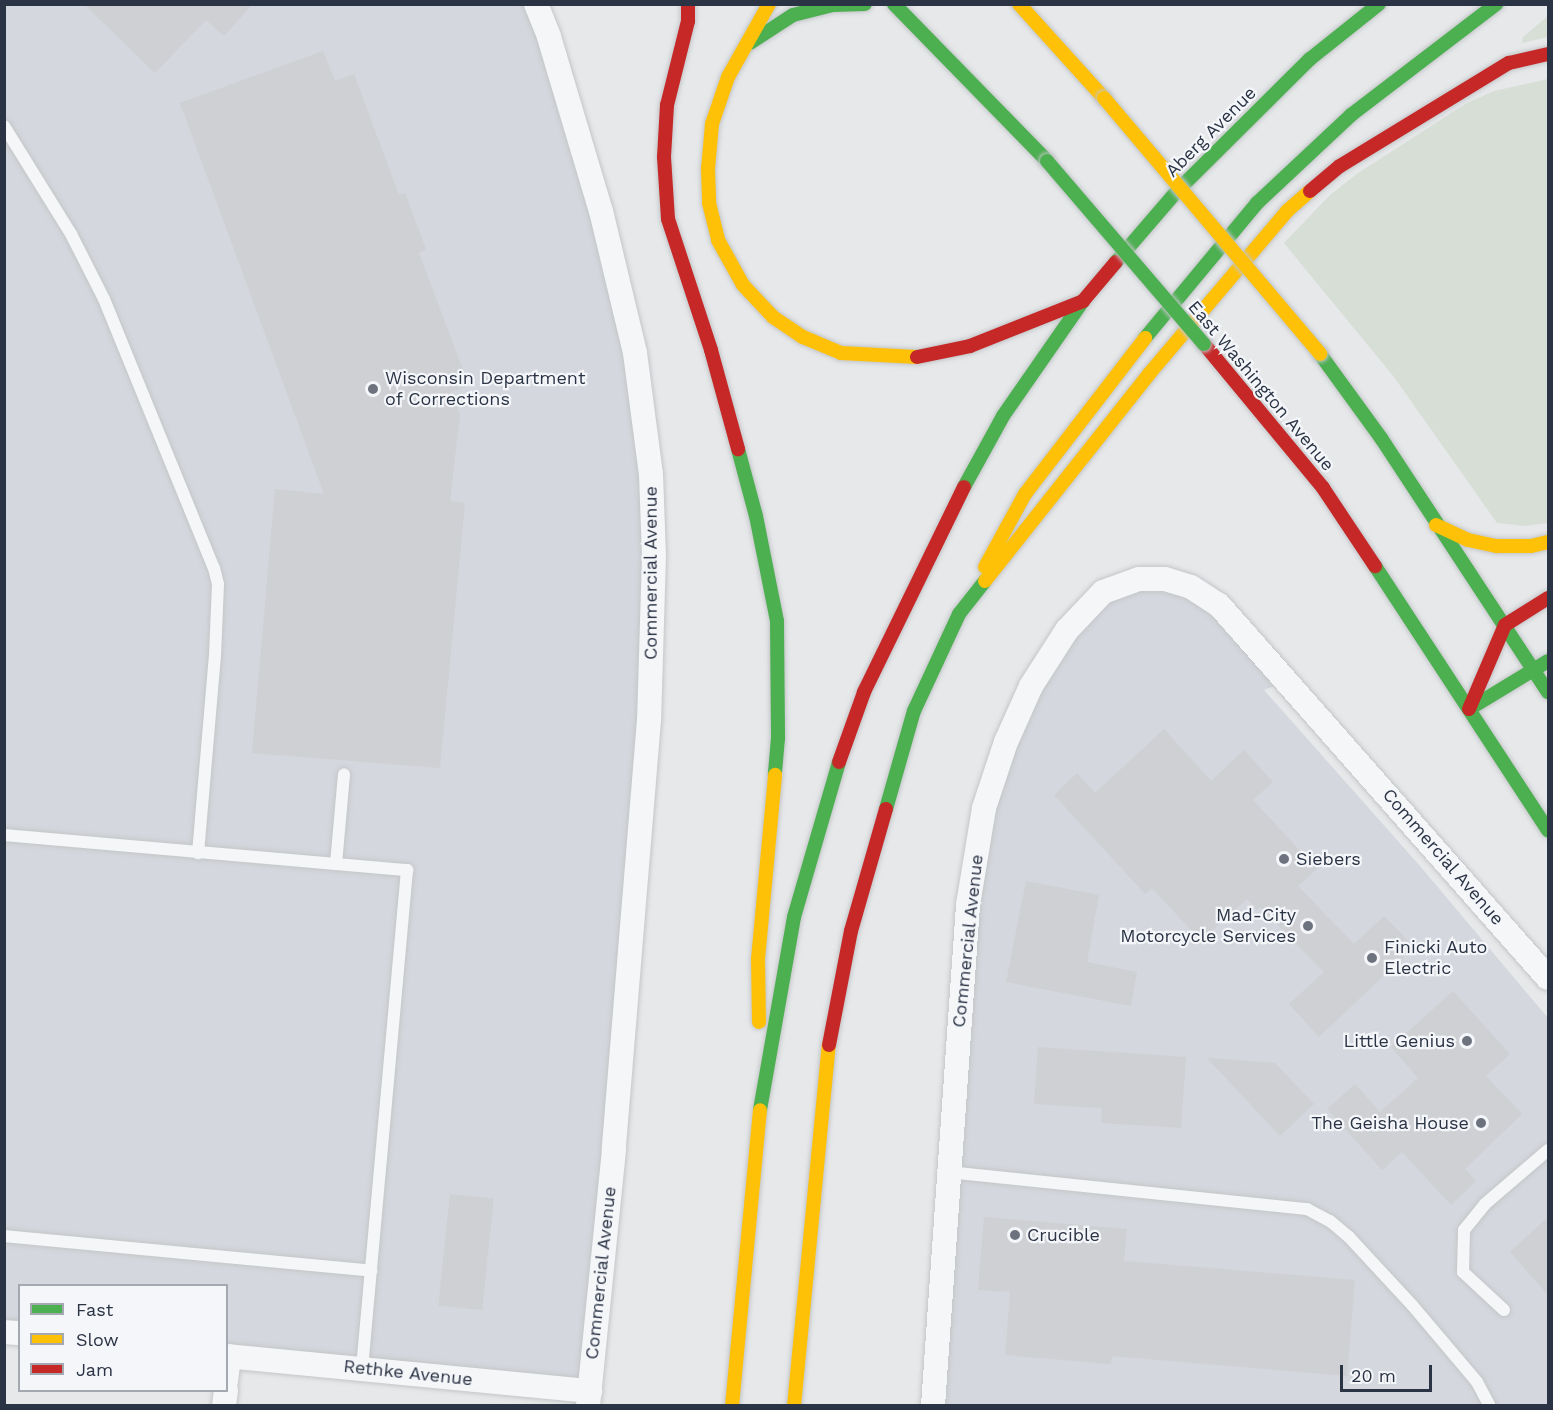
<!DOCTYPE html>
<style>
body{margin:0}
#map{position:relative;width:1553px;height:1410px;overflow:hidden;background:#e6e8ea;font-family:"Work Sans",sans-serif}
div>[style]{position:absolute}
.built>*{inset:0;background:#d4d7dd}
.green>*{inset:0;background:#d6ded6}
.building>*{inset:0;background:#ced0d3;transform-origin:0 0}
.roads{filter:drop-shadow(0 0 2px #c4c6c8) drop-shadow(0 0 2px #c4c6c8)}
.lane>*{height:12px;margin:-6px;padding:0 6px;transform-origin:6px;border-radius:6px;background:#f5f6f7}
.street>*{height:24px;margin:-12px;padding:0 12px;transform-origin:12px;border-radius:12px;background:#f5f6f7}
.fast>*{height:14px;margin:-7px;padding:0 7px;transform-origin:7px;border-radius:7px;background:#4caf50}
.slow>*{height:14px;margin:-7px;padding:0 7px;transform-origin:7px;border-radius:7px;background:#ffc107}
.jam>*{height:14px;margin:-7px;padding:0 7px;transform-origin:7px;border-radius:7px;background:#c62828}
.bridges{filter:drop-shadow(0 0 2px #c2c5c8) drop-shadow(0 0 2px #c2c5c8)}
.fast-bridge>*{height:14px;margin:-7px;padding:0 7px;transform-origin:7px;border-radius:7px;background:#4caf50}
.slow-bridge>*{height:14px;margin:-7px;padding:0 7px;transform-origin:7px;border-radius:7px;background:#ffc107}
.dots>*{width:16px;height:16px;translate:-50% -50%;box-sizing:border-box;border:3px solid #f4f6f9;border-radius:50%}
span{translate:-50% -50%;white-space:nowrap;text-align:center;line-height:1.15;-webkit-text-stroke:4.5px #f4f6f9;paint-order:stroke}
.street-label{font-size:18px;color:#2b3445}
.poi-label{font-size:18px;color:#2b3445}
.left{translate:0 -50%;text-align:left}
.right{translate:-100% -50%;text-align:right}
.frame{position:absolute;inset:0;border:6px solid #2b3445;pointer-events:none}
.legend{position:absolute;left:18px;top:1284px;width:210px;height:108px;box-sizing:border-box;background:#f4f6f9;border:2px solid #a4a8b1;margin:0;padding:8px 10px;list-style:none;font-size:18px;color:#2b3445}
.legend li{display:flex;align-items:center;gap:12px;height:30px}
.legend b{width:30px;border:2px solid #a4a8b1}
.scale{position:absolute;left:1340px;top:1365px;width:92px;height:27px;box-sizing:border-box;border:3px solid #2b3445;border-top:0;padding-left:8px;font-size:18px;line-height:21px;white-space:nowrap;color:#2b3445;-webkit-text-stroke:4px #f4f6f9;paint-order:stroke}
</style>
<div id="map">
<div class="built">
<div style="clip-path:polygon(5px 5px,536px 5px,619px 276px,654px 555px,590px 1391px,227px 1356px,226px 1286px,20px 1286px,19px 1333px,5px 1332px)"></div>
<div style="clip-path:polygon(1191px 587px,1287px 681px,1264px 690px,1420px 866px,1548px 1018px,1548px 1405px,933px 1406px,968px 905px,1006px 742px,1103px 592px)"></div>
</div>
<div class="green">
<div style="clip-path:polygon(1548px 16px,1548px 37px,1522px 43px,1523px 37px)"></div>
<div style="clip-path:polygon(1548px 79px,1548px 523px,1525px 526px,1497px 523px,1394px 377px,1284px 243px,1330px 195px,1358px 173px,1467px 103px,1494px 91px)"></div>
</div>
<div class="building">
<div style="clip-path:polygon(84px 4px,253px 4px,224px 36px,206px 20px,155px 73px)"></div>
<div style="clip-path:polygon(323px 51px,335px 81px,354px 74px,399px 195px,405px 193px,426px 249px,419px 253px,469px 386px,450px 392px,460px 414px,450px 501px,465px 503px,440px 768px,252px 753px,275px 489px,324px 494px,180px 103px)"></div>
<div style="clip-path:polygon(1164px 729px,1211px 781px,1244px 750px,1273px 782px,1253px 800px,1317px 869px,1298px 886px,1354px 944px,1384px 916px,1414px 947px,1319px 1037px,1289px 1004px,1324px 972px,1260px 907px,1257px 910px,1247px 899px,1201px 941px,1152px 888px,1145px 894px,1054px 795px,1077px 773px,1095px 793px)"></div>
<div style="clip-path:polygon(1026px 881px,1099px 895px,1087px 962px,1137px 972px,1131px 1006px,1006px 982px)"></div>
<div style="clip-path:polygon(1453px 991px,1510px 1054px,1486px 1076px,1522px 1114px,1465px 1169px,1476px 1181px,1451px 1205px,1402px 1152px,1382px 1170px,1327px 1109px,1355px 1084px,1380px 1112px,1418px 1078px,1391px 1047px)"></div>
<div style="clip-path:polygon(1038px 1047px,1186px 1057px,1181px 1128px,1101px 1123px,1102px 1108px,1034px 1104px)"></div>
<div style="clip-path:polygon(1207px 1058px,1275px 1063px,1314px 1104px,1280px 1136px)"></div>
<div style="left:450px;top:1194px;width:44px;height:112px;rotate:6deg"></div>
<div style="clip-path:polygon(984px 1217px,1127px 1229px,1124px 1261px,1355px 1280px,1347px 1376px,1112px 1356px,1111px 1364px,1005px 1355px,1010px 1292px,978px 1290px)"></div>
<div style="clip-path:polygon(1548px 1217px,1548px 1295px,1510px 1252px)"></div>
</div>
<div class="roads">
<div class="lane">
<div style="left:4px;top:126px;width:127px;rotate:58.2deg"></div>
<div style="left:71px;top:234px;width:73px;rotate:63.1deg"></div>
<div style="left:104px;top:299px;width:291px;rotate:67.8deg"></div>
<div style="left:214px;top:568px;width:16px;rotate:76deg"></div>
<div style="left:218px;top:584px;width:71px;rotate:92.4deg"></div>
<div style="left:215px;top:655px;width:199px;rotate:94.9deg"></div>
<div style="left:4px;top:835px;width:405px;rotate:5deg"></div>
<div style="left:407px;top:870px;width:500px;rotate:95.16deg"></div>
<div style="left:336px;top:864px;width:90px;rotate:-84.9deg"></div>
<div style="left:948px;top:1172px;width:361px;rotate:5.9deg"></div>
<div style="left:1307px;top:1209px;width:26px;rotate:28deg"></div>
<div style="left:1330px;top:1221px;width:25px;rotate:40deg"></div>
<div style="left:1349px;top:1237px;width:93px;rotate:47.2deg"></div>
<div style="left:1412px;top:1305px;width:101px;rotate:49.8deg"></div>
<div style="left:1477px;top:1382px;width:27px;rotate:62deg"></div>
<div style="left:4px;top:1236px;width:369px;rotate:5.4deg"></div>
<div style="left:1504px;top:1310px;width:56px;rotate:-137.2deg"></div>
<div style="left:1463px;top:1272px;width:42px;rotate:-88.6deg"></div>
<div style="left:1464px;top:1230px;width:33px;rotate:-51deg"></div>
<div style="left:1485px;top:1204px;width:83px;rotate:-40.6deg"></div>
</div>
<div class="street">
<div style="left:536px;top:4px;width:35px;rotate:68deg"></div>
<div style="left:549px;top:37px;width:182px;rotate:73.4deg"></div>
<div style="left:601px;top:211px;width:146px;rotate:76.5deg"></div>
<div style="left:635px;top:353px;width:122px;rotate:82.5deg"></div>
<div style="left:651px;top:474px;width:81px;rotate:87.9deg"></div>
<div style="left:654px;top:555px;width:165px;rotate:91.7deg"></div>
<div style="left:649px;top:720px;width:431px;rotate:94.7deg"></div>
<div style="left:614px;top:1150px;width:257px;rotate:95.8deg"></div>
<div style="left:4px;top:1332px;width:16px;rotate:4deg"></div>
<div style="left:226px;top:1356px;width:366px;rotate:5.5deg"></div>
<div style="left:226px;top:1381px;width:25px;rotate:-83deg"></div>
<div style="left:224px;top:1406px;width:16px;rotate:-83deg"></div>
<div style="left:933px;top:1406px;width:502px;rotate:-86deg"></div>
<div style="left:968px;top:905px;width:98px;rotate:-80.6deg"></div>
<div style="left:984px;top:808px;width:70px;rotate:-71.6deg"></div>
<div style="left:1006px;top:742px;width:61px;rotate:-65.9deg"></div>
<div style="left:1031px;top:686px;width:67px;rotate:-57.3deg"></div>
<div style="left:1067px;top:630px;width:52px;rotate:-46.5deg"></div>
<div style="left:1103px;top:592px;width:38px;rotate:-20deg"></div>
<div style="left:1139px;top:579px;width:26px"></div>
<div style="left:1165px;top:579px;width:27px;rotate:17deg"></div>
<div style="left:1191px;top:587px;width:33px;rotate:33deg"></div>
<div style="left:1219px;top:605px;width:497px;rotate:48.6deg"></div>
</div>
<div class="fast">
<div style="left:894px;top:4px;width:219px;rotate:45.7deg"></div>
<div style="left:750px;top:43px;width:51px;rotate:-33.1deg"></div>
<div style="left:793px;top:15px;width:41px;rotate:-14deg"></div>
<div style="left:833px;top:5px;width:32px;rotate:-2deg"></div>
<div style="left:1116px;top:262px;width:94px;rotate:-49.3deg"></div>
<div style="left:1177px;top:191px;width:187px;rotate:-44.8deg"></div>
<div style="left:1310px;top:59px;width:88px;rotate:-38.6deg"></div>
<div style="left:1145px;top:338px;width:175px;rotate:-50.3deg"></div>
<div style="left:1257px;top:203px;width:129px;rotate:-43.1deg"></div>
<div style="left:1351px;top:115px;width:183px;rotate:-37.4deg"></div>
<div style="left:1320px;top:354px;width:104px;rotate:54deg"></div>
<div style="left:1381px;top:438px;width:304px;rotate:56.7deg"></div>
<div style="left:738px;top:449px;width:69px;rotate:75deg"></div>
<div style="left:756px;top:516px;width:107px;rotate:78.7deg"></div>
<div style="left:777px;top:621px;width:117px;rotate:89.5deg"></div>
<div style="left:778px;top:738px;width:37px;rotate:95deg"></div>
<div style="left:964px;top:487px;width:81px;rotate:-61.2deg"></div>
<div style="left:1003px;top:416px;width:140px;rotate:-55.2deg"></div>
<div style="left:1375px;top:566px;width:316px;rotate:56.8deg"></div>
<div style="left:1469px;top:709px;width:92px;rotate:-31.3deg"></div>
<div style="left:886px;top:809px;width:102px;rotate:-74.1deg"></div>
<div style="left:914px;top:711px;width:107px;rotate:-65.1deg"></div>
<div style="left:959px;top:614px;width:42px;rotate:-51.8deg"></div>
<div style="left:760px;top:1110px;width:196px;rotate:-80deg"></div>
<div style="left:794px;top:917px;width:161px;rotate:-73.8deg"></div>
</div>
<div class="slow">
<div style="left:769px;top:4px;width:84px;rotate:119.3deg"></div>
<div style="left:728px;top:77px;width:50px;rotate:108.8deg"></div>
<div style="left:712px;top:124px;width:45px;rotate:95.1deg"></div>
<div style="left:708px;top:169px;width:34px;rotate:88deg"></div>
<div style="left:709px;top:203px;width:38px;rotate:76deg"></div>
<div style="left:718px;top:240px;width:51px;rotate:60.9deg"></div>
<div style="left:743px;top:285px;width:44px;rotate:46.8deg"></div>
<div style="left:773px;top:317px;width:36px;rotate:34deg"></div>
<div style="left:803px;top:337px;width:41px;rotate:22.8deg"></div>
<div style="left:841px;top:353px;width:76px;rotate:3deg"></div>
<div style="left:1019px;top:4px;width:127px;rotate:47.9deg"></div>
<div style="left:1436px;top:525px;width:35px;rotate:25deg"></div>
<div style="left:1468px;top:540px;width:30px;rotate:12deg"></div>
<div style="left:1497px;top:546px;width:34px"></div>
<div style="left:1531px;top:546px;width:17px;rotate:-13deg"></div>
<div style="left:985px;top:567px;width:83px;rotate:-61.3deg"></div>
<div style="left:1025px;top:494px;width:197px;rotate:-52.4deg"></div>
<div style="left:985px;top:581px;width:264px;rotate:-51.6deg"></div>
<div style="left:1149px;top:374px;width:214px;rotate:-49.7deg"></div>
<div style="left:1287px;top:211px;width:30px;rotate:-41deg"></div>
<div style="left:759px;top:1022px;width:63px;rotate:-90.9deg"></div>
<div style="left:758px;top:959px;width:185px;rotate:-84.7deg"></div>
<div style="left:732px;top:1406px;width:297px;rotate:-84.6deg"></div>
<div style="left:794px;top:1406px;width:363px;rotate:-84.5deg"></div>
</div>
<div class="jam">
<div style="left:688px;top:4px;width:17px;rotate:90deg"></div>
<div style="left:688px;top:21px;width:87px;rotate:104deg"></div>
<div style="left:667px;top:105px;width:52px;rotate:93.3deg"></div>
<div style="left:664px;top:157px;width:62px;rotate:86.3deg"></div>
<div style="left:668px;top:219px;width:138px;rotate:71.8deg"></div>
<div style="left:711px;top:350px;width:103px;rotate:74.7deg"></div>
<div style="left:1310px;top:191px;width:39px;rotate:-40deg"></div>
<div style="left:1340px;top:166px;width:198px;rotate:-31.4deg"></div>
<div style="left:1509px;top:63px;width:40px;rotate:-13deg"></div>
<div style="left:1204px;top:344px;width:187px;rotate:50.4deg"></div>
<div style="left:1323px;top:488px;width:94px;rotate:56.3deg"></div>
<div style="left:917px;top:357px;width:54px;rotate:-11.7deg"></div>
<div style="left:970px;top:346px;width:122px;rotate:-21.7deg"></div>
<div style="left:1083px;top:301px;width:51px;rotate:-49.8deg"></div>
<div style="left:1469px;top:709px;width:91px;rotate:-66.8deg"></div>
<div style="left:1505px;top:625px;width:51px;rotate:-32.1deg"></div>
<div style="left:839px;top:762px;width:74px;rotate:-70.3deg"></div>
<div style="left:864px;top:692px;width:228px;rotate:-64deg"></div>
<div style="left:829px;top:1045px;width:116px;rotate:-79.1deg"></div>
<div style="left:851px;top:931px;width:127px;rotate:-74deg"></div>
</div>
</div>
<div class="bridges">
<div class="fast-bridge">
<div style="left:1047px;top:161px;width:241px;rotate:49.4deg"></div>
</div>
<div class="slow-bridge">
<div style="left:1104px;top:98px;width:335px;rotate:49.8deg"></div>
</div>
</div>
<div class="dots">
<div style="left:373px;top:389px;background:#6c737f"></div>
<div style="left:1284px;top:859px;background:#6c737f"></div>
<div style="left:1308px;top:926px;background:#6c737f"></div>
<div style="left:1372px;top:958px;background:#6c737f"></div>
<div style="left:1467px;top:1041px;background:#6c737f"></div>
<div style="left:1481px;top:1123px;background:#6c737f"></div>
<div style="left:1015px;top:1235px;background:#6c737f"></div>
</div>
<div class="street-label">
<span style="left:1211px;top:132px;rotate:-45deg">Aberg Avenue</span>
<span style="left:1261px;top:386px;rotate:50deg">East Washington Avenue</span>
<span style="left:651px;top:573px;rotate:-90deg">Commercial Avenue</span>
<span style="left:1443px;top:857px;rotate:49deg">Commercial Avenue</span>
<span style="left:968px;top:941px;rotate:-84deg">Commercial Avenue</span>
<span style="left:601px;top:1273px;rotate:-84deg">Commercial Avenue</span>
<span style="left:408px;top:1373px;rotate:6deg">Rethke Avenue</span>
</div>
<div class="poi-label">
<span class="left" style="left:385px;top:389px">Wisconsin Department<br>of Corrections</span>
<span class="left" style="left:1296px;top:859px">Siebers</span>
<span class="right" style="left:1296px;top:926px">Mad-City<br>Motorcycle Services</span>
<span class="left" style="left:1384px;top:958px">Finicki Auto<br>Electric</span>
<span class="right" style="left:1455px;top:1041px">Little Genius</span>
<span class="right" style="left:1469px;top:1123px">The Geisha House</span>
<span class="left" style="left:1027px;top:1235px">Crucible</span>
</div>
<div class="frame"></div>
<ul class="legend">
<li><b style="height:8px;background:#4caf50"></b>Fast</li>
<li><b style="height:8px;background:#ffc107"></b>Slow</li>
<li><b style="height:8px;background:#c62828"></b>Jam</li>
</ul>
<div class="scale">20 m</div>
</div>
